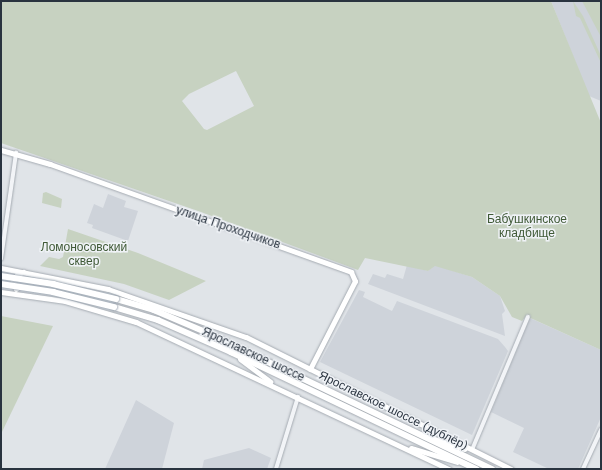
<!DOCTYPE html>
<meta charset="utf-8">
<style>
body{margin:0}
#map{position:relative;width:602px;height:470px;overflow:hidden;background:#e0e4e8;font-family:"Work Sans",sans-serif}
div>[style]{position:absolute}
.built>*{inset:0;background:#ced3da}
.green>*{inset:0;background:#c7d2c1}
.roads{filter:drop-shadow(0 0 1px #a5abb2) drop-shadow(0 0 1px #a5abb2)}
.street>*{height:3.5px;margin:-1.75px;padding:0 1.75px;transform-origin:1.75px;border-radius:1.75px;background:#f2f4f7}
.secondary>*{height:5px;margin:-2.5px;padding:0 2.5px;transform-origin:2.5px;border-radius:2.5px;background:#fff}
.primary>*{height:5.5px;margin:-2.75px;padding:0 2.75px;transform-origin:2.75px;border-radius:2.75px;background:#fff}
.bridges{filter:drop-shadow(0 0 1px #9fa9b4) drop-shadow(0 0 1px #9fa9b4)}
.primary-bridge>*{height:5.5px;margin:-2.75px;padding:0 2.75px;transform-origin:2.75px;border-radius:2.75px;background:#fff}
span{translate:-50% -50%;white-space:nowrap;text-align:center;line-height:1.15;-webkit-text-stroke:3px #eff2f6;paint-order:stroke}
.park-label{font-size:12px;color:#405a37}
.street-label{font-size:12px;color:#29333f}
.frame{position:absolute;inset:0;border:2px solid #29333f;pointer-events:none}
</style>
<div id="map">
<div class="built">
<div style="clip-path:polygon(551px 1px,601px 1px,601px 101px,589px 96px)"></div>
<div style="clip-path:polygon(108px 194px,126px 201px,124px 207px,138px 211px,128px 241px,92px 228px,93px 225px,87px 223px,94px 204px,103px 208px)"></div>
<div style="clip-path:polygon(407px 265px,428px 271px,435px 265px,472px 277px,500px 296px,505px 311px,502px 314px,505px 336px,368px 284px,373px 274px,385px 278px,387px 274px,403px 279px)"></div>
<div style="clip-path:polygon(359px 290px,365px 292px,363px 297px,392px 311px,397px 301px,498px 339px,505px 347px,508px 351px,472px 435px,320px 362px)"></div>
<div style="clip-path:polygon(530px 318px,601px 350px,601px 417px,578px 469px,549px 469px,513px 452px,524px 428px,491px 412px)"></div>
<div style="clip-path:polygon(136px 400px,174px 423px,162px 469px,105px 469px)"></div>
<div style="clip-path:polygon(249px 448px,271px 458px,267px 469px,202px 469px,204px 460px)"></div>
</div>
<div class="green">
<div style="clip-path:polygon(evenodd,1px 1px,551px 1px,601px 123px,601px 350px,526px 316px,522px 321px,512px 317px,500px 296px,472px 277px,435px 266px,428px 271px,365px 258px,358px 270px,201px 212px,1px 143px,1px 1px,236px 71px,254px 106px,207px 130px,204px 129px,182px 101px,189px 94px,236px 71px)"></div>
<div style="clip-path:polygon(573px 1px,583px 16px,601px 56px,601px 63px,580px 18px,576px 16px)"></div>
<div style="clip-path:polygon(582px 1px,601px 1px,601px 37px)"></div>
<div style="clip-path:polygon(46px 192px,62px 199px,61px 208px,42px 203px,43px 193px)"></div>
<div style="clip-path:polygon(68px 229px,138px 253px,206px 281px,169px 300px,124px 284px,40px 266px,49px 257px,59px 259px,63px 257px)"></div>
<div style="clip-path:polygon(1px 316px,53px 326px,1px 434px)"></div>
</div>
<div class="roads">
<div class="street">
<div style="left:1px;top:259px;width:107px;rotate:-81.9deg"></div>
<div style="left:472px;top:450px;width:144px;rotate:-67.2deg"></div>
<div style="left:276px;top:469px;width:75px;rotate:-73deg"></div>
<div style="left:583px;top:469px;width:43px;rotate:-65.2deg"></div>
</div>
<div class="secondary">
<div style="left:1px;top:150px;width:51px;rotate:15.9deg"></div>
<div style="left:50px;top:164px;width:320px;rotate:19.7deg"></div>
<div style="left:351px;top:272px;width:10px;rotate:66deg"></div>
<div style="left:355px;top:281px;width:99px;rotate:117.1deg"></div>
<div style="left:1px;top:268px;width:109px;rotate:11.1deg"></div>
<div style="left:108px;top:289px;width:146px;rotate:19.2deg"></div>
<div style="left:246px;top:337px;width:296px;rotate:26.5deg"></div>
<div style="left:16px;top:289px;width:9px;rotate:-111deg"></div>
<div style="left:13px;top:281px;width:7px;rotate:-56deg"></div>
<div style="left:17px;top:275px;width:7px;rotate:-27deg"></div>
<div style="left:1px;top:292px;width:65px;rotate:8deg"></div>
<div style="left:65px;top:301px;width:74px;rotate:16.5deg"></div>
<div style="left:136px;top:322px;width:346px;rotate:25.2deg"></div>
<div style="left:240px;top:359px;width:38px;rotate:37deg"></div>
<div style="left:434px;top:439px;width:32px;rotate:18deg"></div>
<div style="left:411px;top:448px;width:48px;rotate:16.9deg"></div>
</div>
<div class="primary">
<div style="left:116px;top:299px;width:40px;rotate:16deg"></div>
<div style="left:154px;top:310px;width:59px;rotate:23.1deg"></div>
<div style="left:208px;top:333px;width:315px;rotate:25.6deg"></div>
<div style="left:114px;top:307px;width:46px;rotate:16.5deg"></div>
<div style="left:158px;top:320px;width:80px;rotate:23.7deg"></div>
<div style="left:231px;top:352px;width:272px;rotate:25.5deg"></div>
</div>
</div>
<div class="bridges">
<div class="primary-bridge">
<div style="left:1px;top:276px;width:53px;rotate:8.7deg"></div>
<div style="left:53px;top:284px;width:65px;rotate:13.4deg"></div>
<div style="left:1px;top:284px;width:53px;rotate:8.7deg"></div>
<div style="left:53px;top:292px;width:63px;rotate:13.8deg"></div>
</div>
</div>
<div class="park-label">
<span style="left:527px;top:227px">Бабушкинское<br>кладбище</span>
<span style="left:84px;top:255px">Ломоносовский<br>сквер</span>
</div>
<div class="street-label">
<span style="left:228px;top:228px;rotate:19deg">улица Проходчиков</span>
<span style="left:253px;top:355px;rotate:25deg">Ярославское шоссе</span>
<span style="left:393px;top:411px;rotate:26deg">Ярославское шоссе (дублёр)</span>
</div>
<div class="frame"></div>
</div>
